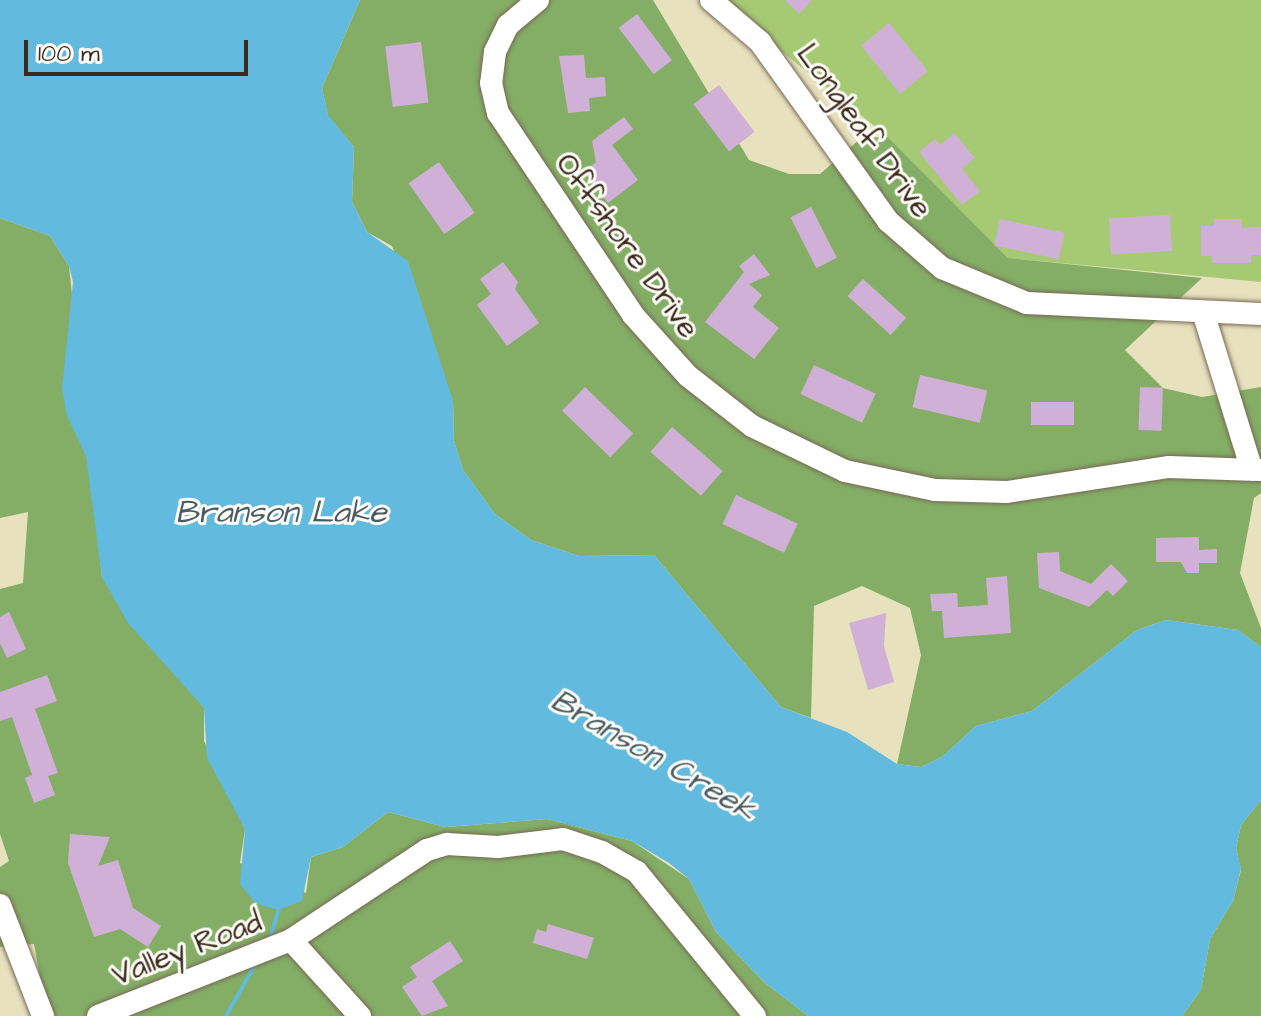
<!DOCTYPE html>
<style>
body{margin:0}
#map{position:relative;width:1261px;height:1016px;overflow:hidden;background:#e8e1be;font-family:"Architects Daughter",sans-serif}
div>[style]{position:absolute}
.green>*{inset:0;background:#a6ca74}
.forest>*{inset:0;background:#84ae66}
.water>*{inset:0;background:#62badf}
.stream>*{height:4px;margin:-2px;padding:0 2px;transform-origin:2px;border-radius:2px;background:#62badf}
.building>*{inset:0;background:#d1b0d8;transform-origin:0 0}
.roads{filter:drop-shadow(0 0 2px #786a56) drop-shadow(0 0 2px #786a56)}
.minor>*{height:22px;margin:-11px;padding:0 11px;transform-origin:11px;border-radius:11px;background:#fff}
span{translate:-50% -50%;white-space:nowrap;text-align:center;line-height:1.15;-webkit-text-stroke:6px #fdfcf7;paint-order:stroke}
.street-label{font-size:30px;color:#3b2a1e}
.water-label{font-size:32px;color:#495c62;font-style:italic}
.scale{position:absolute;left:24px;top:40px;width:224px;height:36px;box-sizing:border-box;border:4px solid #3b2a1e;border-top:0;padding-left:10px;font-size:24px;line-height:28px;white-space:nowrap;color:#3b2a1e;-webkit-text-stroke:6px #fdfcf7;paint-order:stroke}
</style>
<div id="map">
<div class="green">
<div style="clip-path:polygon(718px 0,1261px 0,1261px 282px,1008px 258px,888px 137px)"></div>
</div>
<div class="forest">
<div style="clip-path:polygon(360px 0,653px 0,749px 160px,789px 174px,820px 174px,861px 138px,888px 137px,1008px 258px,1202px 278px,1125px 350px,1163px 388px,1202px 397px,1261px 387px,1261px 493px,1254px 498px,1240px 573px,1261px 628px,1261px 647px,1238px 630px,1166px 620px,1137px 630px,1032px 711px,976px 726px,942px 757px,921px 767px,897px 764px,921px 655px,910px 608px,862px 586px,814px 606px,811px 718px,781px 707px,654px 555px,579px 556px,531px 540px,495px 514px,463px 470px,454px 441px,453px 401px,392px 246px,367px 232px,352px 202px,354px 147px,328px 116px,322px 88px)"></div>
<div style="clip-path:polygon(0 218px,50px 236px,69px 266px,102px 577px,204px 708px,204px 741px,245px 829px,240px 863px,306px 893px,311px 857px,343px 847px,388px 812px,445px 827px,547px 819px,632px 841px,689px 879px,716px 932px,764px 982px,808px 1016px,47px 1016px,34px 944px,0 947px,0 867px,9px 861px,0 834px,0 589px,23px 583px,28px 512px,0 518px)"></div>
<div style="clip-path:polygon(1261px 800px,1261px 1016px,1182px 1016px,1201px 990px,1210px 939px,1233px 901px,1241px 870px,1236px 848px,1241px 825px)"></div>
</div>
<div class="water">
<div style="clip-path:polygon(0 0,360px 0,322px 88px,328px 115px,354px 147px,352px 202px,367px 232px,408px 261px,453px 401px,454px 441px,463px 470px,495px 514px,531px 540px,579px 556px,654px 555px,781px 707px,847px 732px,897px 764px,921px 767px,942px 757px,976px 726px,1032px 711px,1137px 630px,1166px 620px,1238px 630px,1261px 647px,1261px 800px,1241px 825px,1236px 848px,1241px 869px,1233px 901px,1210px 939px,1201px 990px,1182px 1016px,808px 1016px,764px 982px,716px 932px,689px 879px,669px 863px,632px 841px,547px 819px,445px 827px,388px 812px,343px 847px,311px 857px,302px 901px,278px 910px,255px 903px,240px 884px,245px 829px,207px 758px,204px 708px,128px 623px,102px 577px,86px 456px,67px 416px,62px 389px,73px 282px,69px 266px,50px 236px,0 218px)"></div>
</div>
<div class="stream">
<div style="left:270px;top:938px;width:31px;rotate:-73deg"></div>
<div style="left:226px;top:1016px;width:61px;rotate:-60.5deg"></div>
</div>
<div class="building">
<div style="clip-path:polygon(785px 0,812px 0,799px 14px)"></div>
<div style="left:637px;top:14px;width:58px;height:23px;rotate:53deg"></div>
<div style="left:889px;top:23px;width:62px;height:36px;rotate:51deg"></div>
<div style="left:421px;top:42px;width:61px;height:36px;rotate:83deg"></div>
<div style="clip-path:polygon(584px 55px,586px 78px,605px 77px,606px 96px,589px 98px,590px 111px,568px 113px,559px 56px)"></div>
<div style="left:719px;top:85px;width:59px;height:32px;rotate:53deg"></div>
<div style="clip-path:polygon(624px 117px,633px 129px,612px 145px,638px 180px,608px 203px,584px 171px,596px 162px,592px 141px)"></div>
<div style="clip-path:polygon(954px 133px,975px 158px,962px 169px,980px 191px,962px 205px,919px 152px,935px 139px,940px 145px)"></div>
<div style="left:439px;top:162px;width:62px;height:37px;rotate:55deg"></div>
<div style="left:811px;top:207px;width:57px;height:23px;rotate:63deg"></div>
<div style="left:1170px;top:215px;width:36px;height:61px;rotate:87deg"></div>
<div style="left:1000px;top:219px;width:66px;height:27px;rotate:12deg"></div>
<div style="clip-path:polygon(1214px 219px,1242px 219px,1242px 228px,1261px 227px,1261px 255px,1251px 255px,1251px 263px,1212px 263px,1212px 256px,1201px 256px,1201px 226px,1214px 226px)"></div>
<div style="clip-path:polygon(754px 254px,770px 275px,749px 284px,762px 295px,753px 307px,779px 328px,754px 359px,705px 322px,744px 272px,739px 266px)"></div>
<div style="clip-path:polygon(503px 262px,518px 282px,515px 289px,539px 323px,507px 346px,477px 305px,491px 294px,480px 279px)"></div>
<div style="left:863px;top:279px;width:58px;height:23px;rotate:42deg"></div>
<div style="left:814px;top:365px;width:68px;height:32px;rotate:25deg"></div>
<div style="left:920px;top:375px;width:69px;height:33px;rotate:13deg"></div>
<div style="left:585px;top:387px;width:67px;height:33px;rotate:44deg"></div>
<div style="left:1140px;top:387px;width:23px;height:43px;rotate:2deg"></div>
<div style="left:1074px;top:402px;width:23px;height:43px;rotate:90deg"></div>
<div style="left:672px;top:427px;width:67px;height:33px;rotate:41deg"></div>
<div style="left:736px;top:495px;width:68px;height:32px;rotate:25deg"></div>
<div style="clip-path:polygon(1199px 537px,1199px 550px,1217px 549px,1217px 563px,1199px 563px,1199px 573px,1187px 573px,1181px 562px,1156px 562px,1156px 538px)"></div>
<div style="clip-path:polygon(1059px 552px,1060px 571px,1091px 584px,1111px 564px,1128px 581px,1113px 596px,1107px 590px,1089px 607px,1039px 588px,1037px 553px)"></div>
<div style="clip-path:polygon(1007px 576px,1011px 633px,944px 638px,942px 611px,932px 611px,930px 594px,957px 593px,958px 607px,988px 605px,986px 578px)"></div>
<div style="clip-path:polygon(9px 612px,26px 649px,7px 658px,0 643px,0 617px)"></div>
<div style="clip-path:polygon(886px 613px,884px 646px,894px 682px,868px 690px,849px 623px)"></div>
<div style="clip-path:polygon(47px 675px,57px 701px,35px 709px,58px 773px,48px 776px,55px 795px,34px 803px,25px 778px,32px 775px,12px 717px,0 721px,0 692px)"></div>
<div style="clip-path:polygon(70px 834px,110px 837px,98px 866px,118px 860px,133px 908px,161px 926px,148px 947px,120px 929px,94px 937px,68px 863px)"></div>
<div style="clip-path:polygon(548px 924px,594px 938px,587px 959px,533px 943px,537px 929px,546px 932px)"></div>
<div style="clip-path:polygon(450px 941px,463px 961px,432px 981px,448px 1006px,422px 1016px,402px 987px,417px 977px,410px 967px)"></div>
</div>
<div class="roads">
<div class="minor">
<div style="left:538px;top:0;width:39px;rotate:140deg"></div>
<div style="left:508px;top:25px;width:30px;rotate:116deg"></div>
<div style="left:495px;top:52px;width:31px;rotate:97deg"></div>
<div style="left:491px;top:83px;width:31px;rotate:77deg"></div>
<div style="left:498px;top:113px;width:243px;rotate:56.2deg"></div>
<div style="left:633px;top:315px;width:82px;rotate:48deg"></div>
<div style="left:688px;top:376px;width:81px;rotate:38deg"></div>
<div style="left:752px;top:426px;width:103px;rotate:25.8deg"></div>
<div style="left:845px;top:471px;width:92px;rotate:11.9deg"></div>
<div style="left:935px;top:490px;width:72px;rotate:1.6deg"></div>
<div style="left:1007px;top:492px;width:164px;rotate:-8.8deg"></div>
<div style="left:1169px;top:467px;width:92px;rotate:1.9deg"></div>
<div style="left:711px;top:0;width:65px;rotate:40.6deg"></div>
<div style="left:760px;top:42px;width:220px;rotate:54.4deg"></div>
<div style="left:888px;top:221px;width:72px;rotate:41deg"></div>
<div style="left:942px;top:268px;width:92px;rotate:22.4deg"></div>
<div style="left:1027px;top:303px;width:234px;rotate:2.7deg"></div>
<div style="left:1203px;top:312px;width:165px;rotate:72.8deg"></div>
<div style="left:0;top:905px;width:119px;rotate:68.8deg"></div>
<div style="left:291px;top:940px;width:103px;rotate:47.8deg"></div>
<div style="left:98px;top:1016px;width:207px;rotate:-21.5deg"></div>
<div style="left:291px;top:940px;width:163px;rotate:-33.5deg"></div>
<div style="left:427px;top:850px;width:21px;rotate:-17deg"></div>
<div style="left:447px;top:844px;width:51px;rotate:3.4deg"></div>
<div style="left:498px;top:847px;width:65px;rotate:-7deg"></div>
<div style="left:563px;top:839px;width:41px;rotate:18.4deg"></div>
<div style="left:602px;top:852px;width:40px;rotate:29.7deg"></div>
<div style="left:637px;top:872px;width:186px;rotate:50.7deg"></div>
</div>
</div>
<div class="street-label">
<span style="left:864px;top:131px;rotate:54deg">Longleaf Drive</span>
<span style="left:627px;top:246px;rotate:54deg">Offshore Drive</span>
<span style="left:187px;top:949px;rotate:-21deg">Valley Road</span>
</div>
<div class="water-label">
<span style="left:281px;top:513px">Branson Lake</span>
<span style="left:653px;top:756px;rotate:30deg">Branson Creek</span>
</div>
<div class="scale">100 m</div>
</div>
